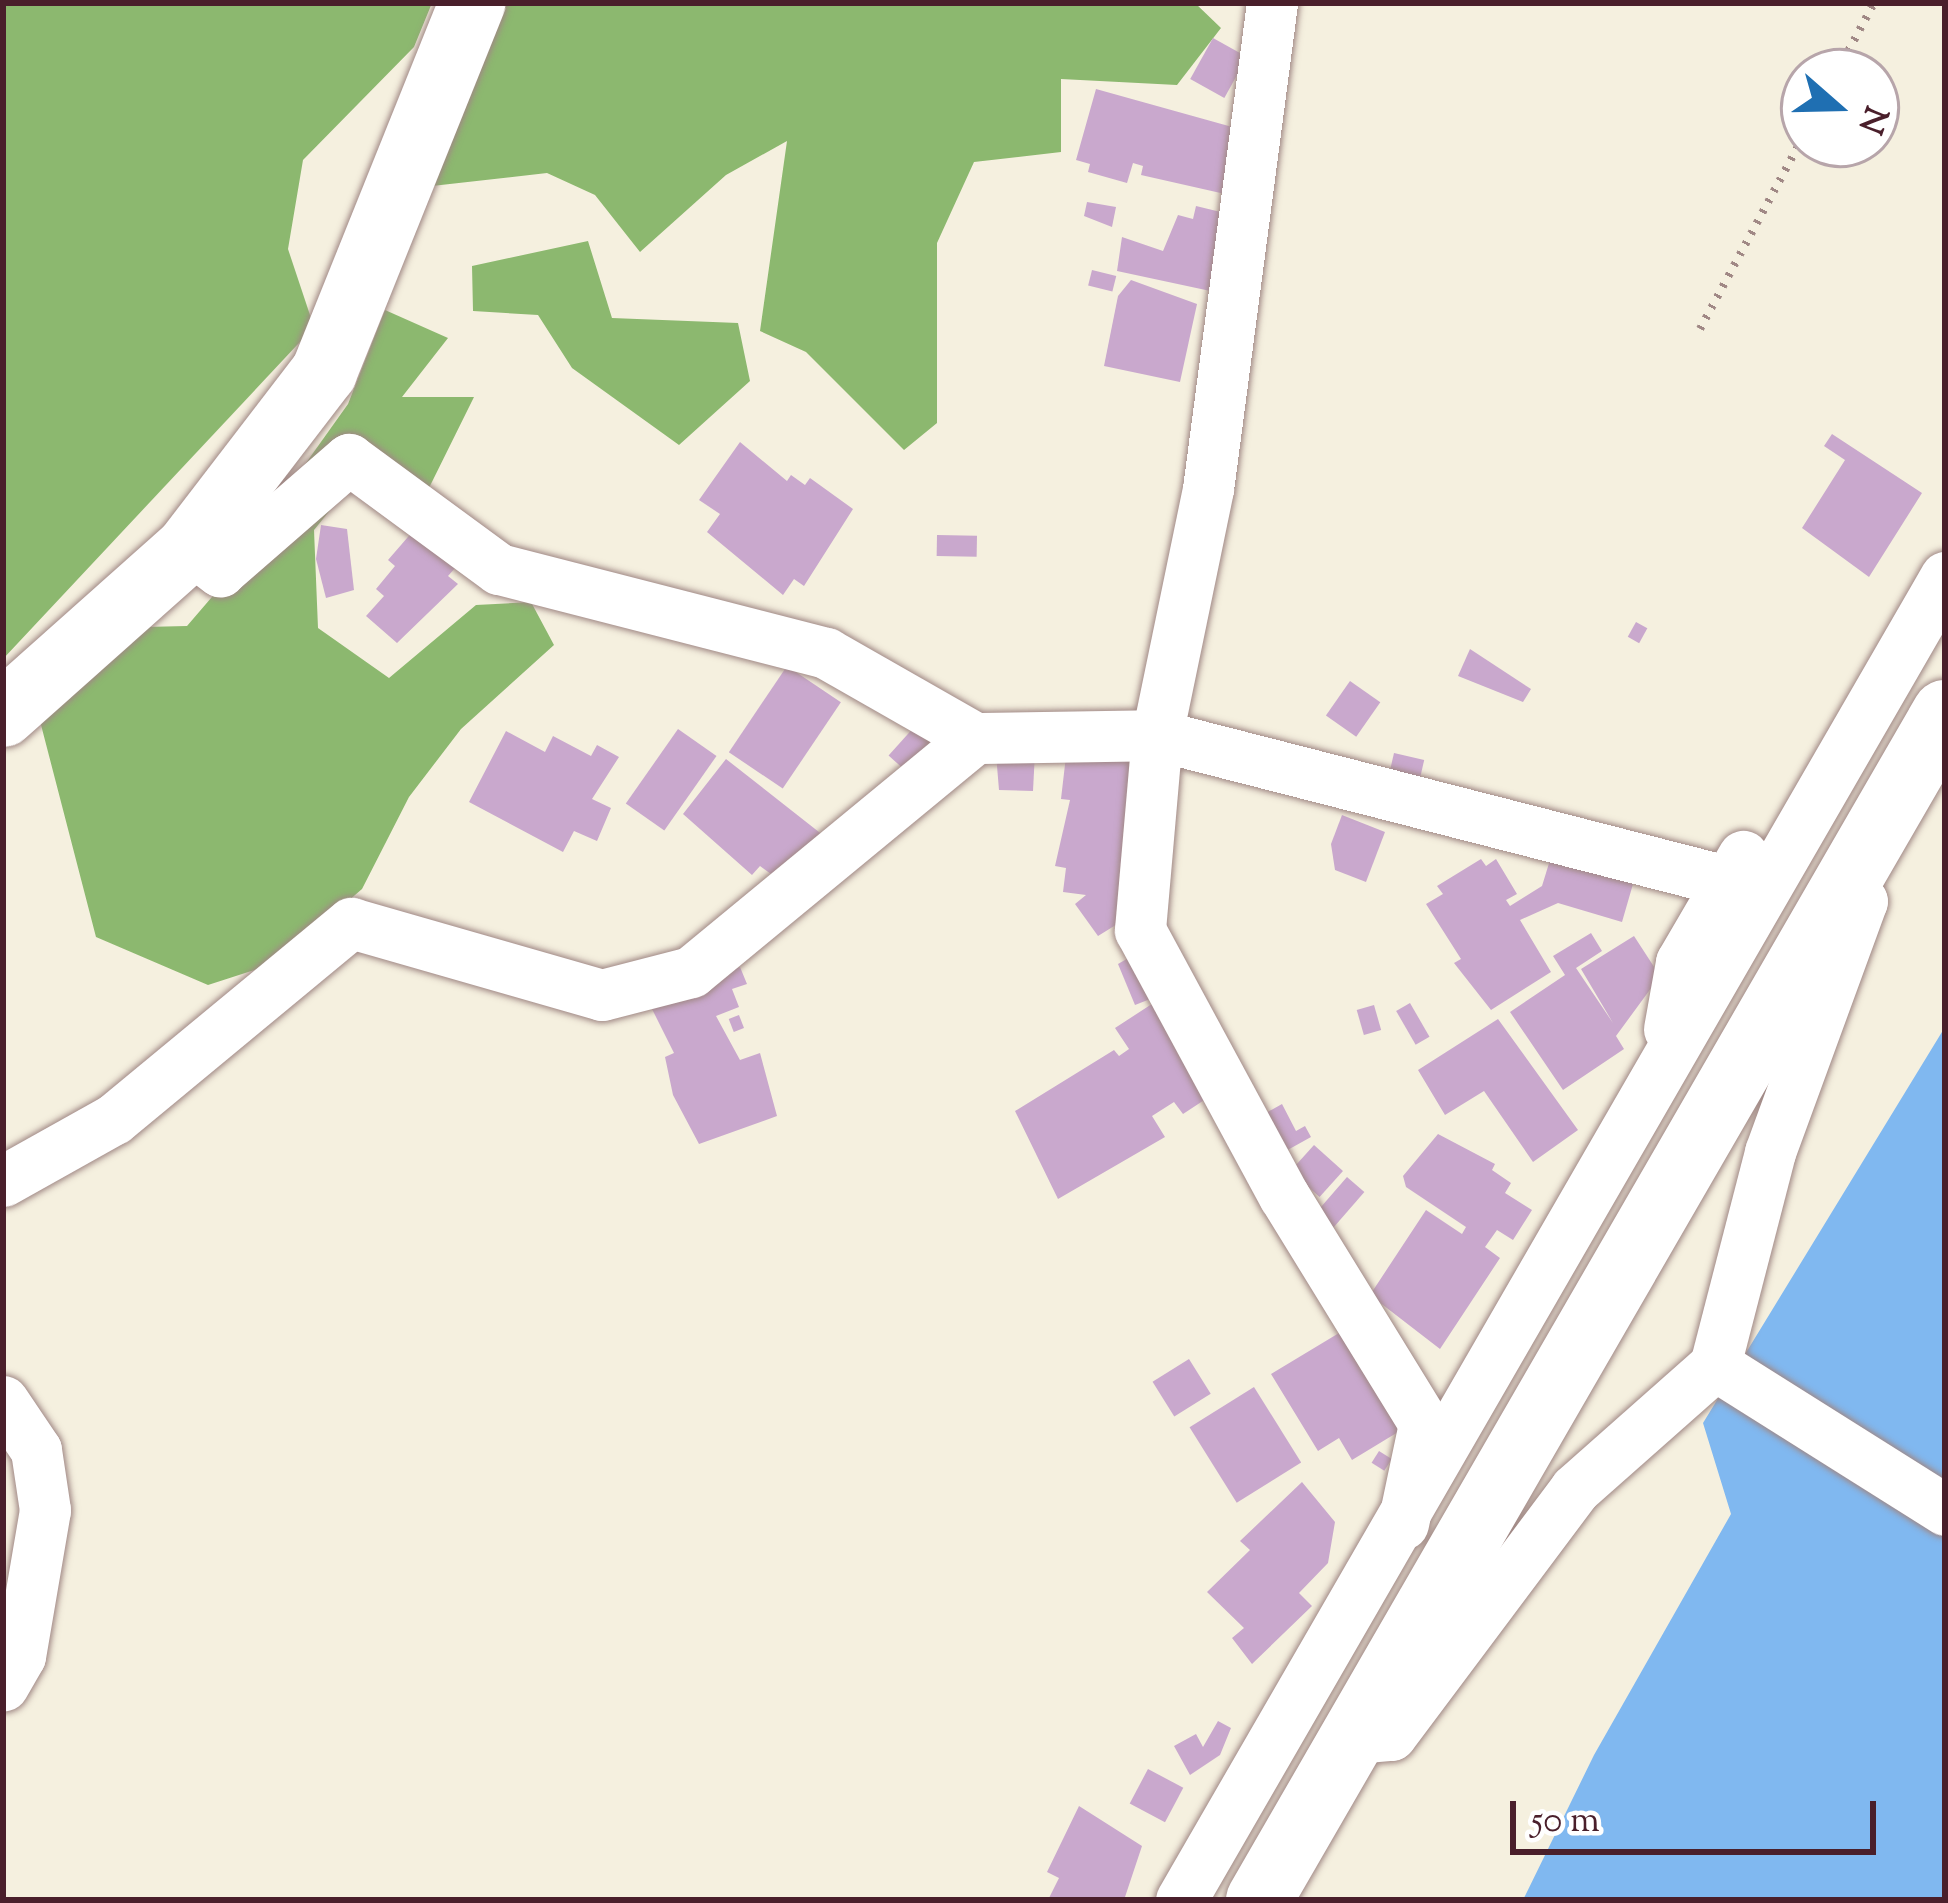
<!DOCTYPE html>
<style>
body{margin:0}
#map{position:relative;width:1948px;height:1903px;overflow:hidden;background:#f5f0df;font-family:"Sorts Mill Goudy",serif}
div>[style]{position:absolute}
.forest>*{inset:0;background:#8cb86f}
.water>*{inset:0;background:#80b8f0}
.building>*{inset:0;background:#c9a8cd;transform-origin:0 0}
.path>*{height:8px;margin-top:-4px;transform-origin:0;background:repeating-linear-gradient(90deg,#a08885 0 3px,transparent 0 12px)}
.roads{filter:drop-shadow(0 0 3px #a08885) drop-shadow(0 0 3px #a08885)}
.street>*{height:51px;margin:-25.5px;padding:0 25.5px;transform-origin:25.5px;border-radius:25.5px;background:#fff}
.secondary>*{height:66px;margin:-33px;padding:0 33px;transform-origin:33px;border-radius:33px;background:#fff}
span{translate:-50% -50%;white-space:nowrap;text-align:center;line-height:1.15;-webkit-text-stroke:9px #fff;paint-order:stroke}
.frame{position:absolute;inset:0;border:6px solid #4a1f2b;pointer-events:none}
.north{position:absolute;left:1780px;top:48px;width:120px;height:120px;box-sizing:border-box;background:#fff;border:3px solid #b7a5aa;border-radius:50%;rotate:110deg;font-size:33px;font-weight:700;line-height:48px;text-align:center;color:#4a1f2b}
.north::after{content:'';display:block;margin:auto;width:42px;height:54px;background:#1f6fb2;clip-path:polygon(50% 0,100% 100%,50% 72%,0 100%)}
.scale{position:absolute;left:1510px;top:1801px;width:366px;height:54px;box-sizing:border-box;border:6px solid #4a1f2b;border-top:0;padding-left:15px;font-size:36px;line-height:42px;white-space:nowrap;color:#4a1f2b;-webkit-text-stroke:9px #fff;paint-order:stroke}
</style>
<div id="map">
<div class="forest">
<div style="clip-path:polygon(3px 3px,432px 3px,414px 47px,303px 160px,288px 249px,314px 327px,3px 659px)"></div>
<div style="clip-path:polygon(504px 3px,1195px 3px,1221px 28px,1177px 85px,1061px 79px,1061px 152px,974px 162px,937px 243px,937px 423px,904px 450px,806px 352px,760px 331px,787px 141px,726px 175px,640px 252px,595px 195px,547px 173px,432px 186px)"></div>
<div style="clip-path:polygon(588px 241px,612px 318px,738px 323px,750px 381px,679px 445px,572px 368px,538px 315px,473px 311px,472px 266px)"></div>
<div style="clip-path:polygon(385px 310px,448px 338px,402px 397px,474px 397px,425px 496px,301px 470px,348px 404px)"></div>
<div style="clip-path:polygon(340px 498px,314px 530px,318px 628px,389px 678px,476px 605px,531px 602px,554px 645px,461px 729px,409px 797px,362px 889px,276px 963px,208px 985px,96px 937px,40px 721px,144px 627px,187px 626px,260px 541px)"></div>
</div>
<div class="water">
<div style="clip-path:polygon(1945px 1027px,1945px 1900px,1523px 1900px,1594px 1755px,1731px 1514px,1703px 1423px)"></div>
</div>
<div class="building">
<div style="left:1213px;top:38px;width:39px;height:47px;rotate:29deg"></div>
<div style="clip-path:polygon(1096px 89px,1243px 130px,1225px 194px,1141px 175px,1143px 166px,1133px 163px,1127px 183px,1088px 172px,1090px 164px,1076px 160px)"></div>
<div style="clip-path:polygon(1087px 202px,1116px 207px,1112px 227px,1084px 216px)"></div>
<div style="clip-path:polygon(1196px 206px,1233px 215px,1215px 292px,1117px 271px,1122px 237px,1163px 251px,1178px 215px,1193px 219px)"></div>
<div style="left:1092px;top:270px;width:25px;height:16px;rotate:14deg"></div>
<div style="clip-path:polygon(1131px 280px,1197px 304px,1180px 382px,1104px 366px,1118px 296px)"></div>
<div style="clip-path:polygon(1832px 434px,1922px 493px,1869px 577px,1802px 528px,1845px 460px,1824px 446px)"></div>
<div style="clip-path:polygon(740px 442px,787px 481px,791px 475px,805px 485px,810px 478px,853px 509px,804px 586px,794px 579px,783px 595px,707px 532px,720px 514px,699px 500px)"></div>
<div style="clip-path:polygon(321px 525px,347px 529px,354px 590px,326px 598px,316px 559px)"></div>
<div style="clip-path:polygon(414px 530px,456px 567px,448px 576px,458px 584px,397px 643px,366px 616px,384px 596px,376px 589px,395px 566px,388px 560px)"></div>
<div style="left:937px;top:535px;width:40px;height:21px;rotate:1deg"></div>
<div style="left:1636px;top:622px;width:13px;height:17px;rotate:29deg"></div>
<div style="clip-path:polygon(1470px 649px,1531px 689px,1523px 702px,1458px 676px)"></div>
<div style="left:787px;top:666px;width:65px;height:104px;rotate:34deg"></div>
<div style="left:1350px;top:681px;width:37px;height:42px;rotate:35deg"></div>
<div style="left:916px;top:725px;width:31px;height:41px;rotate:42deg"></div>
<div style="left:678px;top:729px;width:47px;height:91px;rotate:35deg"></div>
<div style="clip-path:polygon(506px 731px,545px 752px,553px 736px,591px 756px,597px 745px,619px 757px,592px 799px,611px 808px,597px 841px,574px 831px,563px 852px,469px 802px)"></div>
<div style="clip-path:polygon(1035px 752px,1033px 791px,999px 790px,996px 754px)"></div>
<div style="left:1394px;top:753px;width:31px;height:29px;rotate:13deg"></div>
<div style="clip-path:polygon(1119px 754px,1142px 757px,1119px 923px,1098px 936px,1075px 904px,1086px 895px,1063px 892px,1066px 868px,1055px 866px,1070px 800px,1061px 799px,1066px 756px,1118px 762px)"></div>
<div style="clip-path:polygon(726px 759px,824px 836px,778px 879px,760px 866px,752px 875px,683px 814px)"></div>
<div style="clip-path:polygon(1342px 815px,1385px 832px,1366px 882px,1335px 870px,1331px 844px)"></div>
<div style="clip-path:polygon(1481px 859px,1486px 866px,1496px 859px,1517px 894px,1506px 900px,1510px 906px,1542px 886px,1550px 860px,1633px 884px,1622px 922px,1558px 903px,1520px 920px,1551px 972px,1491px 1010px,1454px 963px,1461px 959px,1426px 904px,1443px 894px,1437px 886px)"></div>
<div style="clip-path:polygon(1591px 933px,1602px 951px,1576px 968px,1613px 1023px,1581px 969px,1634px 936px,1660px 976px,1616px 1036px,1624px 1049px,1563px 1090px,1510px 1012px,1565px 975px,1553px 956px)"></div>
<div style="clip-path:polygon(1144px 949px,1173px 990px,1135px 1005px,1118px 964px)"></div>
<div style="clip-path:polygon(740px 967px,747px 984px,732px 989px,739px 1007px,716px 1016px,740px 1060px,760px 1053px,777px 1116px,699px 1144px,673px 1095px,665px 1057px,674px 1053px,648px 1001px)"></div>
<div style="clip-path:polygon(1158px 1000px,1218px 1091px,1183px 1114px,1174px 1102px,1152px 1116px,1165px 1137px,1058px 1199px,1015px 1111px,1114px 1050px,1119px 1056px,1129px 1049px,1115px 1028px)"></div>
<div style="left:1410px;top:1003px;width:39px;height:16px;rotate:60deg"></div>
<div style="left:1374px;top:1005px;width:26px;height:18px;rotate:74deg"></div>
<div style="left:739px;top:1015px;width:14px;height:11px;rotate:69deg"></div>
<div style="clip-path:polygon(1498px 1019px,1578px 1130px,1533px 1162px,1484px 1091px,1445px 1115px,1418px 1070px)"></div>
<div style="clip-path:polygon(1282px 1104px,1296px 1131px,1305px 1126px,1311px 1137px,1284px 1152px,1264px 1114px)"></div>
<div style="clip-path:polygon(1438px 1134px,1495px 1164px,1492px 1170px,1511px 1183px,1505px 1193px,1532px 1210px,1513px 1240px,1497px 1230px,1485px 1247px,1500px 1258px,1440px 1349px,1370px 1295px,1426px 1210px,1462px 1234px,1466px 1227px,1406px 1187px,1403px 1176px)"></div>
<div style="left:1314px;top:1145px;width:39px;height:35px;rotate:42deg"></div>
<div style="left:1347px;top:1177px;width:23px;height:48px;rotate:41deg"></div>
<div style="clip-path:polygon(1344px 1330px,1408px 1426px,1352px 1460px,1339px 1438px,1318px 1451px,1271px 1374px)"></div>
<div style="left:1189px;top:1359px;width:41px;height:43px;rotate:58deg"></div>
<div style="left:1254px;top:1387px;width:89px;height:76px;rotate:58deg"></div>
<div style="left:1379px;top:1451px;width:15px;height:14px;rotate:32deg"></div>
<div style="clip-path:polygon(1302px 1482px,1335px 1522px,1328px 1563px,1299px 1593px,1312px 1606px,1252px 1664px,1232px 1638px,1244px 1628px,1207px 1592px,1250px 1550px,1240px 1541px)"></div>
<div style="clip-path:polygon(1218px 1721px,1231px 1728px,1220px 1755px,1190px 1775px,1174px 1746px,1196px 1734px,1203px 1747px)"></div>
<div style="left:1148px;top:1769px;width:40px;height:39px;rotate:28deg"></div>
<div style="clip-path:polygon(1079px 1806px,1142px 1846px,1124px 1900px,1048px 1900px,1059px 1878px,1047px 1872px)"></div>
</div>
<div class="path">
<div style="left:1837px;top:72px;width:78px;rotate:-61.8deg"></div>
<div style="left:1700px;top:329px;width:220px;rotate:-61.8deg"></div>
</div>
<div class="roads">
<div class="street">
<div style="left:1272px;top:3px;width:490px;rotate:97.5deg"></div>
<div style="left:1208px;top:489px;width:251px;rotate:101.7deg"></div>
<div style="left:1157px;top:735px;width:196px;rotate:95deg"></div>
<div style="left:1140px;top:930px;width:302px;rotate:61.6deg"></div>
<div style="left:1284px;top:1196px;width:268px;rotate:58.4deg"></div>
<div style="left:1424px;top:1424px;width:102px;rotate:101.9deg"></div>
<div style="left:189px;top:548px;width:39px;rotate:37deg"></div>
<div style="left:220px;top:571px;width:171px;rotate:-41deg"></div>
<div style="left:349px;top:459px;width:186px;rotate:36.3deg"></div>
<div style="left:499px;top:569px;width:338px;rotate:14.4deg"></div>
<div style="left:826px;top:653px;width:172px;rotate:29.7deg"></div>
<div style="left:1669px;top:1029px;width:68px;rotate:-79.8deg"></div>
<div style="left:1681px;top:962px;width:123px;rotate:-59.7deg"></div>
<div style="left:3px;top:1181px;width:127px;rotate:-29.2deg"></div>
<div style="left:114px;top:1119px;width:308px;rotate:-39.6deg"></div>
<div style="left:351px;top:923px;width:261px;rotate:16deg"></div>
<div style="left:602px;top:995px;width:92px;rotate:-14.5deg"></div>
<div style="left:691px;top:972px;width:368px;rotate:-39.5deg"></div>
<div style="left:975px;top:738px;width:182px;rotate:-0.9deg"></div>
<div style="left:1157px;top:735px;width:587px;rotate:14.39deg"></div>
<div style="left:1715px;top:1365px;width:272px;rotate:32.2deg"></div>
<div style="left:3px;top:1401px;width:59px;rotate:56deg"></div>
<div style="left:36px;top:1450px;width:61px;rotate:81.5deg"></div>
<div style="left:45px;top:1510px;width:148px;rotate:99.7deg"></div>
<div style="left:20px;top:1656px;width:34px;rotate:120deg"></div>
<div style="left:1354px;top:1738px;width:37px;rotate:-5deg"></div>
<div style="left:1391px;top:1735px;width:307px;rotate:-53.2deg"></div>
<div style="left:1575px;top:1489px;width:187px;rotate:-41.5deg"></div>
<div style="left:1715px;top:1365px;width:220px;rotate:-75.5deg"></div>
<div style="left:1770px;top:1152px;width:267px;rotate:-69.9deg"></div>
<div style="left:1862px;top:901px;width:8px;rotate:-130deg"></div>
<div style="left:1181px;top:1900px;width:1528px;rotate:-59.99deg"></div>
</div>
<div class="secondary">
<div style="left:3px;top:714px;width:249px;rotate:-41.7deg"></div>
<div style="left:189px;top:548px;width:222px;rotate:-52.5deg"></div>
<div style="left:324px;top:372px;width:398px;rotate:-68.1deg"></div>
<div style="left:1259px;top:1900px;width:1371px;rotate:-59.98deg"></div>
</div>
</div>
<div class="frame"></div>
<div class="north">N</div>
<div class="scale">50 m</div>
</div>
